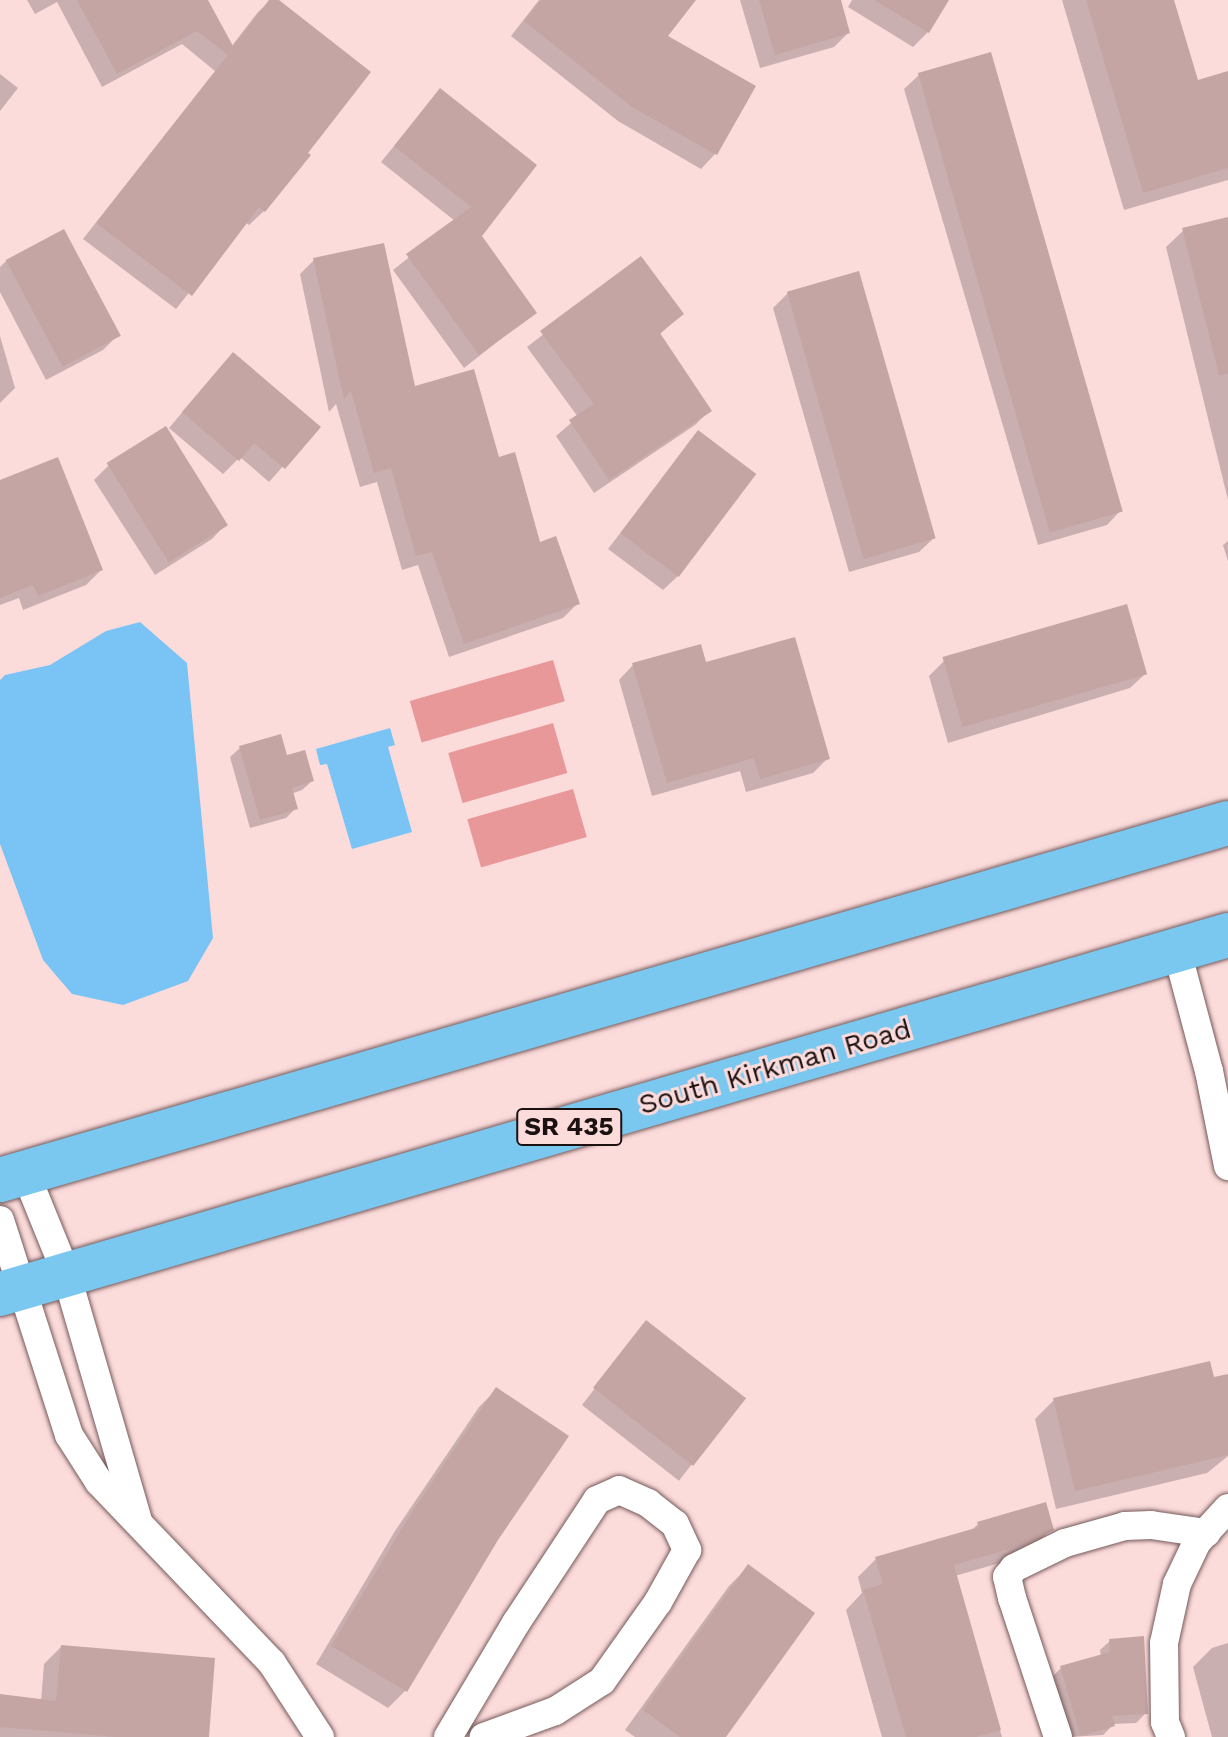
<!DOCTYPE html>
<style>
body{margin:0}
#map{position:relative;width:1228px;height:1737px;overflow:hidden;background:#fcdbdb;font-family:"Work Sans",sans-serif}
div>[style]{position:absolute}
.green>*{inset:0;background:#e89899;transform-origin:0 0}
.water>*{inset:0;background:#7ac4f5}
.shadow>*{inset:0;background:#0003;transform-origin:0 0}
.building>*{inset:0;background:#c4a5a4;transform-origin:0 0}
.roads{filter:drop-shadow(0 0 2px #765a5a) drop-shadow(0 0 2px #765a5a)}
.street>*{height:28px;margin:-14px;padding:0 14px;transform-origin:14px;border-radius:14px;background:#fff}
.primary>*{height:44px;margin:-22px;padding:0 22px;transform-origin:22px;border-radius:22px;background:#7ac7ef}
span{translate:-50% -50%;white-space:nowrap;text-align:center;line-height:1.15;-webkit-text-stroke:6px #fcdbdb;paint-order:stroke}
.shield-label span{padding:2px 6px;background:#fcdbdb;border:2px solid;border-radius:6px;-webkit-text-stroke-width:0}
.shield-label{font-size:26px;color:#1c1111;font-weight:700}
.street-label{font-size:28px;color:#1c1111}
</style>
<div id="map">
<div class="green">
<div style="left:553px;top:660px;width:43px;height:149px;rotate:74deg"></div>
<div style="left:553px;top:723px;width:52px;height:109px;rotate:74deg"></div>
<div style="left:573px;top:789px;width:50px;height:110px;rotate:74deg"></div>
</div>
<div class="water">
<div style="clip-path:polygon(140px 622px,187px 663px,213px 938px,188px 981px,123px 1005px,72px 994px,43px 960px,0 844px,0 680px,5px 675px,50px 665px,106px 631px)"></div>
<div style="clip-path:polygon(390px 728px,395px 745px,388px 747px,412px 832px,352px 849px,327px 764px,320px 765px,316px 749px)"></div>
</div>
<div class="shadow">
<div style="clip-path:polygon(27px 0,206px 0,231px 47px,258px 12px,271px 0,276px 0,264px 211px,249px 225px,245px 222px,176px 309px,83px 239px,215px 71px,182px 44px,102px 87px,57px 2px,35px 14px)"></div>
<div style="clip-path:polygon(539px 0,687px 0,665px 36px,753px 87px,715px 154px,701px 169px,618px 121px,511px 36px)"></div>
<div style="clip-path:polygon(740px 0,839px 0,848px 33px,834px 47px,760px 68px)"></div>
<div style="clip-path:polygon(852px 0,947px 0,928px 32px,913px 47px,848px 7px)"></div>
<div style="clip-path:polygon(1062px 0,1172px 0,1196px 82px,1228px 73px,1228px 180px,1124px 210px)"></div>
<div style="clip-path:polygon(0 74px,18px 88px,0 111px)"></div>
<div style="clip-path:polygon(919px 75px,1121px 510px,1107px 525px,1038px 545px,904px 89px)"></div>
<div style="clip-path:polygon(440px 90px,479px 236px,535px 312px,464px 368px,393px 270px,455px 221px,381px 162px)"></div>
<div style="clip-path:polygon(1228px 219px,1228px 500px,1166px 247px,1184px 230px)"></div>
<div style="clip-path:polygon(640px 259px,682px 314px,659px 335px,709px 411px,695px 425px,594px 493px,556px 436px,578px 417px,527px 347px)"></div>
<div style="clip-path:polygon(314px 260px,414px 388px,497px 459px,539px 544px,577px 604px,563px 618px,449px 657px,418px 565px,402px 570px,377px 482px,360px 487px,336px 404px,329px 412px,300px 274px)"></div>
<div style="clip-path:polygon(6px 261px,117px 336px,103px 350px,46px 380px,0 292px,0 267px)"></div>
<div style="clip-path:polygon(788px 293px,934px 538px,919px 552px,849px 572px,773px 308px)"></div>
<div style="clip-path:polygon(0 336px,15px 388px,0 403px)"></div>
<div style="clip-path:polygon(219px 369px,318px 427px,269px 482px,240px 457px,223px 474px,169px 428px)"></div>
<div style="clip-path:polygon(698px 432px,678px 576px,663px 590px,608px 549px)"></div>
<div style="clip-path:polygon(108px 466px,226px 524px,212px 539px,155px 575px,94px 480px)"></div>
<div style="clip-path:polygon(0 482px,101px 570px,86px 585px,23px 610px,19px 598px,0 605px)"></div>
<div style="clip-path:polygon(1228px 541px,1228px 561px,1223px 545px)"></div>
<div style="clip-path:polygon(944px 661px,1145px 674px,1130px 688px,948px 743px,929px 676px)"></div>
<div style="clip-path:polygon(633px 665px,705px 665px,828px 758px,813px 773px,746px 792px,740px 771px,652px 796px,619px 680px)"></div>
<div style="clip-path:polygon(240px 748px,285px 757px,312px 781px,302px 790px,291px 794px,296px 808px,286px 818px,250px 828px,230px 757px)"></div>
<div style="left:646px;top:1323px;width:123px;height:104px;rotate:38deg"></div>
<div style="clip-path:polygon(1228px 1376px,1228px 1456px,1207px 1473px,1056px 1509px,1035px 1419px,1054px 1400px)"></div>
<div style="clip-path:polygon(496px 1390px,496px 1539px,405px 1691px,388px 1708px,316px 1664px,395px 1531px,479px 1407px)"></div>
<div style="clip-path:polygon(978px 1524px,1051px 1529px,1033px 1548px,1003px 1562px,955px 1576px,1002px 1737px,882px 1737px,846px 1610px,862px 1593px,858px 1577px,876px 1559px,970px 1532px)"></div>
<div style="clip-path:polygon(748px 1567px,724px 1737px,635px 1737px,625px 1730px,729px 1586px)"></div>
<div style="clip-path:polygon(1110px 1641px,1146px 1713px,1136px 1723px,1114px 1724px,1103px 1735px,1069px 1737px,1052px 1677px,1061px 1668px,1101px 1656px,1100px 1650px)"></div>
<div style="clip-path:polygon(1228px 1643px,1228px 1737px,1212px 1737px,1193px 1667px,1212px 1648px)"></div>
<div style="clip-path:polygon(61px 1647px,207px 1737px,0 1737px,0 1696px,41px 1701px,44px 1664px)"></div>
</div>
<div class="building">
<div style="clip-path:polygon(77px 0,208px 0,233px 46px,269px 0,279px 0,371px 72px,308px 153px,311px 155px,265px 212px,259px 207px,192px 296px,96px 223px,228px 55px,197px 31px,117px 74px)"></div>
<div style="clip-path:polygon(541px 0,696px 0,668px 36px,756px 86px,717px 155px,632px 107px,524px 21px)"></div>
<div style="clip-path:polygon(759px 0,841px 0,850px 33px,775px 55px)"></div>
<div style="clip-path:polygon(874px 0,949px 0,929px 33px)"></div>
<div style="clip-path:polygon(1086px 0,1174px 0,1198px 80px,1228px 71px,1228px 168px,1143px 193px)"></div>
<div style="left:991px;top:52px;width:478px;height:76px;rotate:74deg"></div>
<div style="clip-path:polygon(440px 88px,537px 165px,482px 236px,537px 313px,479px 355px,406px 254px,471px 207px,394px 146px)"></div>
<div style="clip-path:polygon(1228px 217px,1228px 374px,1219px 375px,1182px 228px)"></div>
<div style="left:64px;top:229px;width:121px;height:66px;rotate:62deg"></div>
<div style="clip-path:polygon(384px 243px,415px 386px,474px 369px,499px 457px,515px 452px,540px 542px,556px 536px,580px 604px,464px 644px,432px 552px,416px 556px,391px 468px,374px 473px,351px 391px,344px 400px,313px 258px)"></div>
<div style="clip-path:polygon(641px 256px,684px 314px,660px 333px,712px 411px,609px 480px,569px 420px,594px 404px,540px 331px)"></div>
<div style="left:859px;top:271px;width:278px;height:75px;rotate:74deg"></div>
<div style="clip-path:polygon(233px 352px,321px 427px,285px 469px,254px 443px,239px 461px,182px 412px)"></div>
<div style="left:166px;top:426px;width:117px;height:70px;rotate:58deg"></div>
<div style="left:698px;top:430px;width:73px;height:129px;rotate:37deg"></div>
<div style="clip-path:polygon(58px 457px,103px 570px,38px 596px,33px 585px,0 598px,0 480px)"></div>
<div style="left:1127px;top:604px;width:73px;height:192px;rotate:74deg"></div>
<div style="clip-path:polygon(795px 637px,830px 759px,760px 779px,754px 758px,667px 783px,632px 663px,701px 644px,706px 662px)"></div>
<div style="clip-path:polygon(281px 734px,287px 755px,305px 750px,314px 781px,292px 788px,298px 809px,260px 820px,239px 746px)"></div>
<div style="left:646px;top:1320px;width:127px;height:86px;rotate:38deg"></div>
<div style="clip-path:polygon(1210px 1361px,1214px 1377px,1228px 1374px,1228px 1455px,1075px 1491px,1053px 1398px)"></div>
<div style="clip-path:polygon(496px 1387px,569px 1436px,498px 1540px,407px 1692px,331px 1646px,412px 1512px)"></div>
<div style="clip-path:polygon(1046px 1502px,1054px 1530px,1023px 1545px,954px 1565px,1001px 1730px,976px 1737px,906px 1737px,863px 1590px,883px 1584px,875px 1557px,979px 1527px,977px 1522px)"></div>
<div style="clip-path:polygon(748px 1564px,815px 1613px,726px 1737px,680px 1737px,643px 1710px)"></div>
<div style="clip-path:polygon(1144px 1636px,1148px 1714px,1112px 1716px,1115px 1726px,1080px 1736px,1060px 1666px,1110px 1652px,1109px 1639px)"></div>
<div style="clip-path:polygon(61px 1645px,215px 1658px,209px 1737px,116px 1737px,0 1727px,0 1694px,56px 1701px)"></div>
</div>
<div class="roads">
<div class="street">
<div style="left:1177px;top:951px;width:124px;rotate:75.1deg"></div>
<div style="left:1209px;top:1071px;width:97px;rotate:78.7deg"></div>
<div style="left:25px;top:1172px;width:109px;rotate:67.9deg"></div>
<div style="left:66px;top:1273px;width:258px;rotate:73.8deg"></div>
<div style="left:0;top:1220px;width:226px;rotate:72.2deg"></div>
<div style="left:69px;top:1435px;width:56px;rotate:57.4deg"></div>
<div style="left:99px;top:1482px;width:250px;rotate:46.3deg"></div>
<div style="left:272px;top:1663px;width:88px;rotate:57deg"></div>
<div style="left:448px;top:1737px;width:133px;rotate:-59.2deg"></div>
<div style="left:516px;top:1623px;width:147px;rotate:-56.6deg"></div>
<div style="left:597px;top:1500px;width:24px;rotate:-24deg"></div>
<div style="left:619px;top:1490px;width:32px;rotate:24deg"></div>
<div style="left:648px;top:1503px;width:34px;rotate:38deg"></div>
<div style="left:675px;top:1524px;width:29px;rotate:65deg"></div>
<div style="left:687px;top:1550px;width:60px;rotate:119.1deg"></div>
<div style="left:658px;top:1602px;width:97px;rotate:125.3deg"></div>
<div style="left:602px;top:1681px;width:56px;rotate:147.4deg"></div>
<div style="left:555px;top:1711px;width:76px;rotate:159.9deg"></div>
<div style="left:1058px;top:1737px;width:146px;rotate:-108.3deg"></div>
<div style="left:1012px;top:1598px;width:22px;rotate:-103deg"></div>
<div style="left:1007px;top:1577px;width:11px;rotate:-52deg"></div>
<div style="left:1014px;top:1568px;width:57px;rotate:-26.1deg"></div>
<div style="left:1065px;top:1543px;width:62px;rotate:-15.8deg"></div>
<div style="left:1125px;top:1526px;width:26px;rotate:-2deg"></div>
<div style="left:1151px;top:1525px;width:56px;rotate:8.3deg"></div>
<div style="left:1171px;top:1737px;width:16px;rotate:-112deg"></div>
<div style="left:1165px;top:1722px;width:79px;rotate:-90.7deg"></div>
<div style="left:1164px;top:1643px;width:60px;rotate:-77.6deg"></div>
<div style="left:1177px;top:1584px;width:47px;rotate:-64.5deg"></div>
<div style="left:1197px;top:1542px;width:46px;rotate:-47.6deg"></div>
</div>
<div class="primary">
<div style="left:0;top:1180px;width:1279px;rotate:-16.21deg"></div>
<div style="left:0;top:1294px;width:1279px;rotate:-16.3deg"></div>
</div>
</div>
<div class="shield-label">
<span style="left:569px;top:1127px">SR 435</span>
</div>
<div class="street-label">
<span style="left:775px;top:1067px;rotate:-16deg">South Kirkman Road</span>
</div>
</div>
